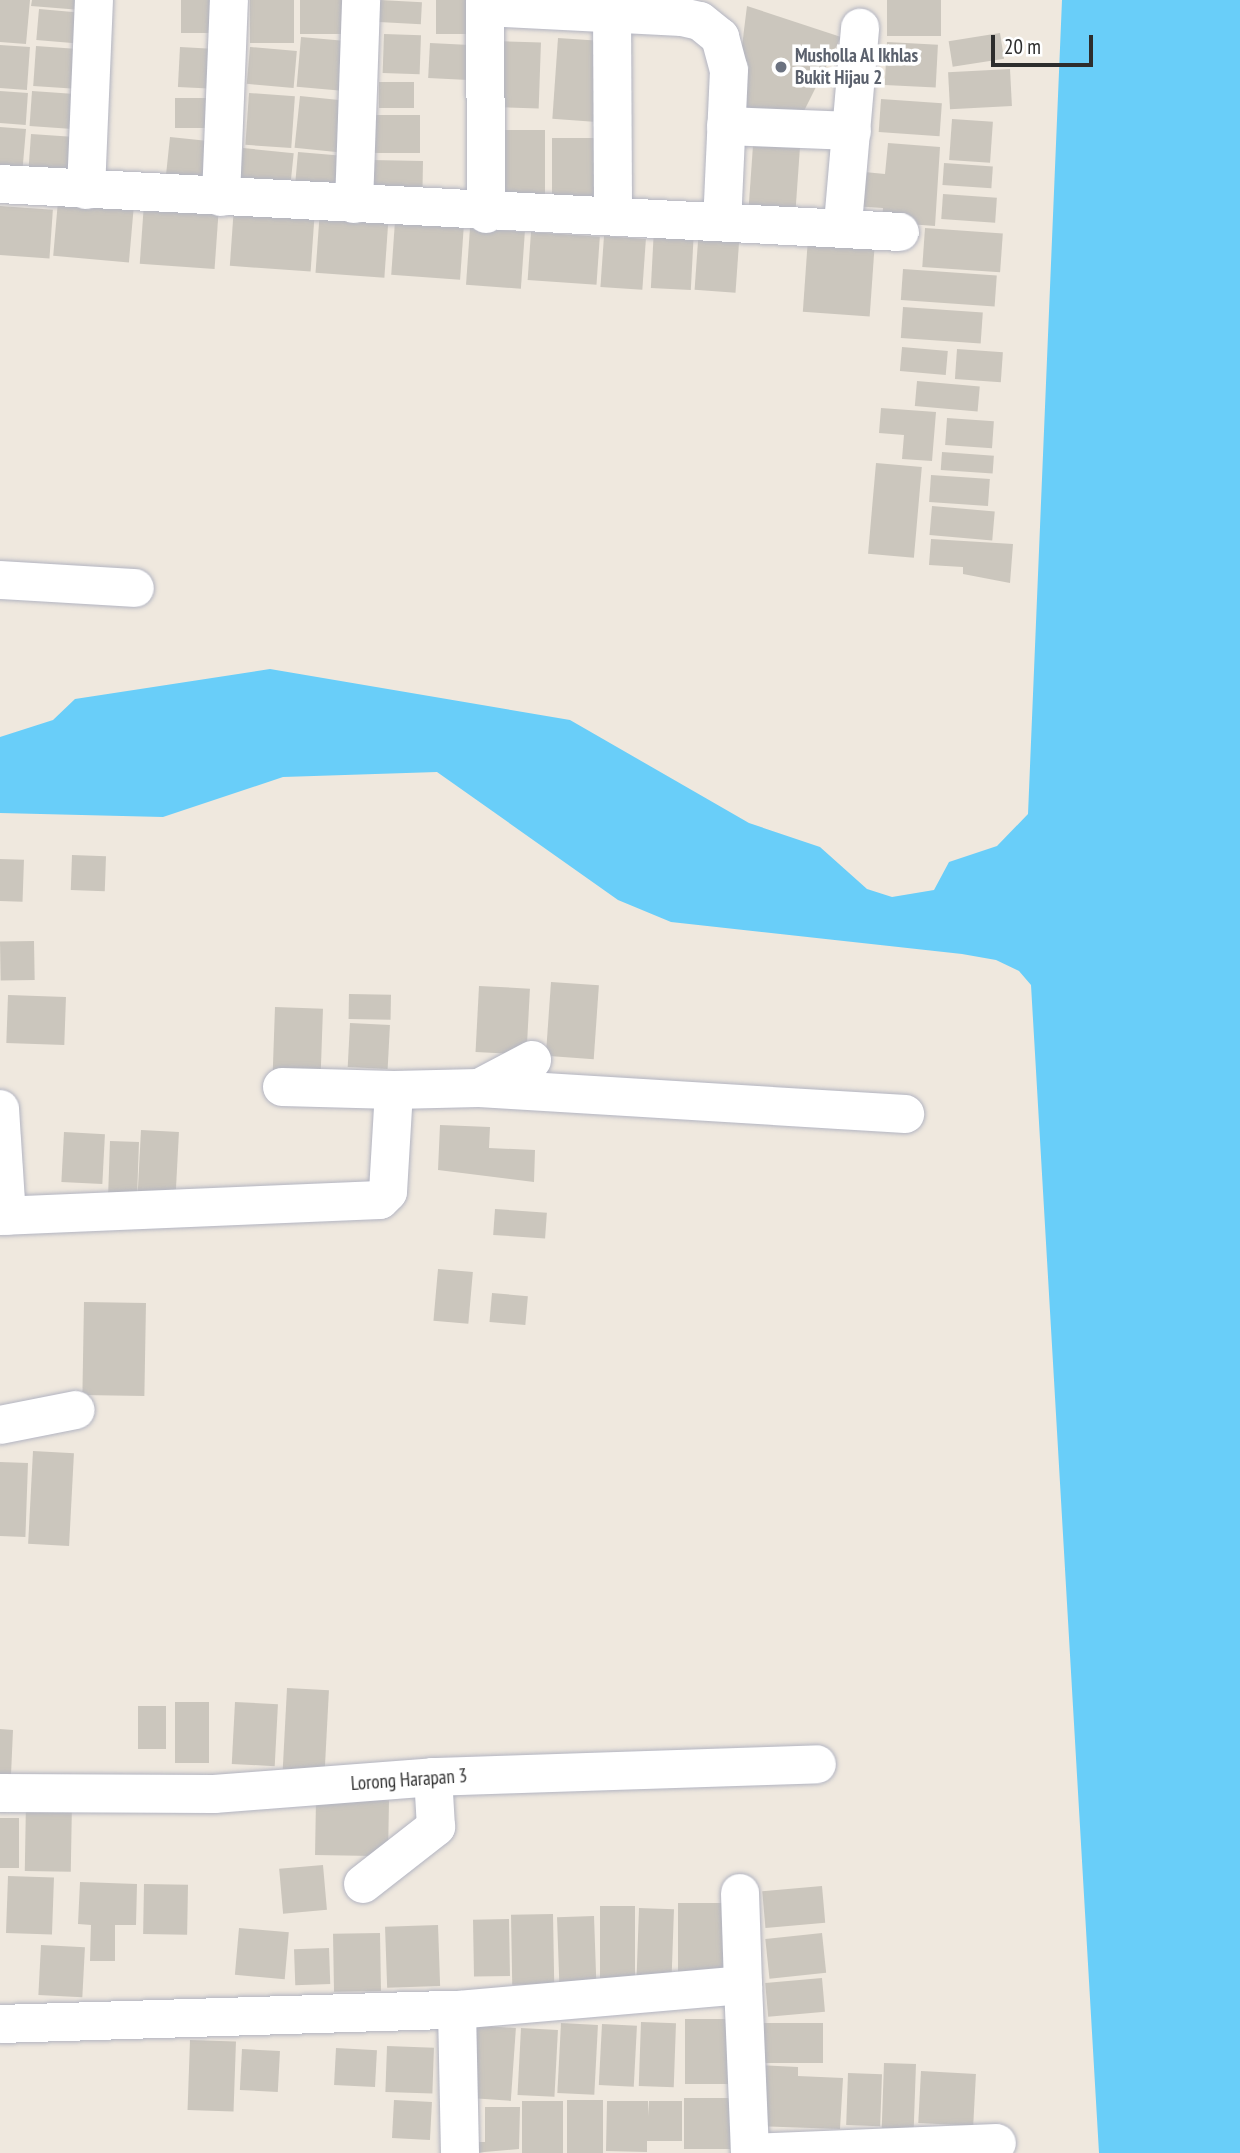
<!DOCTYPE html>
<style>
body{margin:0}
#map{position:relative;width:1240px;height:2153px;overflow:hidden;background:#efe8de;font-family:"PT Sans Narrow",sans-serif}
div>[style]{position:absolute}
.water>*{inset:0;background:#69cef9}
.building>*{inset:0;background:#cbc6bd;transform-origin:0 0}
.roads{filter:drop-shadow(0 0 2px #b2b4c1) drop-shadow(0 0 2px #b2b4c1)}
.street>*{height:38px;margin:-19px;padding:0 19px;transform-origin:19px;border-radius:19px;background:#fff}
.dots>*{width:19px;height:19px;translate:-50% -50%;box-sizing:border-box;border:4px solid #fff;border-radius:50%}
span{translate:-50% -50%;white-space:nowrap;text-align:center;line-height:1.15;-webkit-text-stroke:7px #fff;paint-order:stroke}
.worship-label{font-size:19px;color:#5b616d;font-weight:700}
.left{translate:0 -50%;text-align:left}
.street-label{font-size:19px;color:#2d2d2d}
.scale{position:absolute;left:991px;top:35px;width:102px;height:32px;box-sizing:border-box;border:4px solid #2d2d2d;border-top:0;padding-left:9px;font-size:21px;line-height:24px;white-space:nowrap;color:#2d2d2d;-webkit-text-stroke:5px #fff;paint-order:stroke}
</style>
<div id="map">
<div class="water">
<div style="clip-path:polygon(1062px 0,1240px 0,1240px 2153px,1099px 2153px,1031px 985px,1019px 971px,996px 960px,962px 954px,671px 922px,618px 900px,437px 772px,283px 777px,163px 817px,0 813px,0 737px,53px 720px,75px 699px,270px 669px,570px 720px,749px 823px,820px 847px,867px 889px,892px 897px,934px 890px,949px 862px,997px 846px,1028px 814px)"></div>
</div>
<div class="building">
<div style="clip-path:polygon(0 0,30px 0,26px 44px,0 42px)"></div>
<div style="clip-path:polygon(32px 0,81px 0,81px 10px,31px 6px)"></div>
<div style="left:181px;top:0;width:33px;height:33px"></div>
<div style="left:250px;top:0;width:44px;height:43px"></div>
<div style="left:300px;top:0;width:50px;height:34px"></div>
<div style="left:380px;top:0;width:42px;height:22px;rotate:3deg"></div>
<div style="left:436px;top:0;width:37px;height:34px"></div>
<div style="left:887px;top:0;width:54px;height:36px"></div>
<div style="clip-path:polygon(747px 6px,841px 37px,798px 123px,733px 119px)"></div>
<div style="left:39px;top:9px;width:45px;height:31px;rotate:5deg"></div>
<div style="left:1000px;top:33px;width:26px;height:52px;rotate:81deg"></div>
<div style="left:384px;top:34px;width:37px;height:39px;rotate:2deg"></div>
<div style="left:301px;top:37px;width:48px;height:50px;rotate:5deg"></div>
<div style="left:558px;top:38px;width:41px;height:81px;rotate:4deg"></div>
<div style="left:495px;top:41px;width:46px;height:66px;rotate:2deg"></div>
<div style="left:887px;top:42px;width:51px;height:43px;rotate:3deg"></div>
<div style="left:430px;top:43px;width:45px;height:35px;rotate:3deg"></div>
<div style="left:0;top:45px;width:30px;height:43px;rotate:4deg"></div>
<div style="left:36px;top:46px;width:42px;height:40px;rotate:4deg"></div>
<div style="left:180px;top:47px;width:36px;height:40px;rotate:3deg"></div>
<div style="left:250px;top:47px;width:47px;height:37px;rotate:5deg"></div>
<div style="left:1010px;top:69px;width:37px;height:62px;rotate:87deg"></div>
<div style="left:414px;top:82px;width:26px;height:35px;rotate:90deg"></div>
<div style="left:0;top:91px;width:28px;height:32px;rotate:4deg"></div>
<div style="left:32px;top:91px;width:43px;height:35px;rotate:4deg"></div>
<div style="left:249px;top:93px;width:46px;height:52px;rotate:4deg"></div>
<div style="left:300px;top:96px;width:49px;height:52px;rotate:6deg"></div>
<div style="left:175px;top:98px;width:42px;height:30px"></div>
<div style="left:881px;top:99px;width:61px;height:33px;rotate:4deg"></div>
<div style="left:374px;top:115px;width:46px;height:38px"></div>
<div style="left:952px;top:119px;width:41px;height:41px;rotate:4deg"></div>
<div style="clip-path:polygon(0 127px,26px 129px,22px 175px,0 173px)"></div>
<div style="left:495px;top:130px;width:50px;height:68px"></div>
<div style="left:754px;top:131px;width:47px;height:74px;rotate:4deg"></div>
<div style="left:31px;top:134px;width:44px;height:39px;rotate:4deg"></div>
<div style="left:170px;top:137px;width:41px;height:46px;rotate:6deg"></div>
<div style="left:552px;top:138px;width:47px;height:62px"></div>
<div style="clip-path:polygon(888px 143px,940px 147px,935px 226px,882px 222px,883px 208px,851px 206px,854px 171px,885px 174px)"></div>
<div style="left:243px;top:148px;width:51px;height:39px;rotate:6deg"></div>
<div style="left:298px;top:152px;width:47px;height:39px;rotate:5deg"></div>
<div style="left:371px;top:160px;width:52px;height:37px;rotate:1deg"></div>
<div style="left:944px;top:163px;width:49px;height:22px;rotate:4deg"></div>
<div style="left:943px;top:194px;width:54px;height:25px;rotate:4deg"></div>
<div style="left:58px;top:201px;width:76px;height:55px;rotate:5deg"></div>
<div style="left:144px;top:203px;width:75px;height:61px;rotate:4deg"></div>
<div style="left:0;top:206px;width:53px;height:49px;rotate:4deg"></div>
<div style="left:234px;top:206px;width:81px;height:60px;rotate:4deg"></div>
<div style="left:320px;top:209px;width:69px;height:64px;rotate:4deg"></div>
<div style="left:395px;top:221px;width:69px;height:54px;rotate:4deg"></div>
<div style="left:699px;top:227px;width:41px;height:63px;rotate:4deg"></div>
<div style="left:470px;top:228px;width:55px;height:57px;rotate:4deg"></div>
<div style="left:654px;top:228px;width:40px;height:60px;rotate:3deg"></div>
<div style="left:925px;top:228px;width:78px;height:39px;rotate:4deg"></div>
<div style="left:531px;top:232px;width:69px;height:48px;rotate:4deg"></div>
<div style="left:604px;top:236px;width:42px;height:51px;rotate:4deg"></div>
<div style="left:808px;top:238px;width:67px;height:74px;rotate:4deg"></div>
<div style="left:903px;top:269px;width:94px;height:31px;rotate:4deg"></div>
<div style="left:903px;top:307px;width:80px;height:31px;rotate:4deg"></div>
<div style="left:902px;top:347px;width:46px;height:24px;rotate:5deg"></div>
<div style="left:957px;top:349px;width:46px;height:30px;rotate:4deg"></div>
<div style="left:917px;top:381px;width:63px;height:25px;rotate:5deg"></div>
<div style="clip-path:polygon(881px 408px,936px 412px,932px 461px,902px 459px,904px 435px,879px 433px)"></div>
<div style="left:947px;top:418px;width:47px;height:27px;rotate:4deg"></div>
<div style="left:942px;top:452px;width:52px;height:18px;rotate:4deg"></div>
<div style="left:876px;top:463px;width:46px;height:91px;rotate:5deg"></div>
<div style="left:931px;top:475px;width:59px;height:27px;rotate:4deg"></div>
<div style="left:932px;top:506px;width:63px;height:29px;rotate:5deg"></div>
<div style="clip-path:polygon(931px 539px,1013px 544px,1010px 583px,963px 574px,963px 567px,929px 565px)"></div>
<div style="left:72px;top:855px;width:34px;height:35px;rotate:2deg"></div>
<div style="left:0;top:859px;width:24px;height:42px;rotate:2deg"></div>
<div style="left:34px;top:941px;width:39px;height:34px;rotate:89deg"></div>
<div style="left:551px;top:982px;width:48px;height:74px;rotate:4deg"></div>
<div style="left:479px;top:986px;width:51px;height:66px;rotate:3deg"></div>
<div style="left:349px;top:994px;width:42px;height:25px;rotate:1deg"></div>
<div style="left:8px;top:995px;width:58px;height:48px;rotate:2deg"></div>
<div style="left:275px;top:1007px;width:48px;height:64px;rotate:2deg"></div>
<div style="left:350px;top:1023px;width:40px;height:44px;rotate:3deg"></div>
<div style="clip-path:polygon(440px 1125px,490px 1127px,489px 1148px,535px 1150px,534px 1182px,438px 1170px)"></div>
<div style="left:141px;top:1130px;width:38px;height:61px;rotate:3deg"></div>
<div style="left:64px;top:1132px;width:41px;height:50px;rotate:3deg"></div>
<div style="left:110px;top:1141px;width:29px;height:54px;rotate:2deg"></div>
<div style="left:495px;top:1209px;width:52px;height:26px;rotate:4deg"></div>
<div style="left:438px;top:1269px;width:35px;height:52px;rotate:5deg"></div>
<div style="left:492px;top:1293px;width:36px;height:29px;rotate:5deg"></div>
<div style="left:84px;top:1302px;width:62px;height:93px;rotate:1deg"></div>
<div style="left:33px;top:1451px;width:41px;height:93px;rotate:3deg"></div>
<div style="left:0;top:1462px;width:28px;height:74px;rotate:2deg"></div>
<div style="left:287px;top:1688px;width:42px;height:81px;rotate:3deg"></div>
<div style="left:175px;top:1702px;width:34px;height:61px"></div>
<div style="left:235px;top:1702px;width:43px;height:62px;rotate:3deg"></div>
<div style="left:138px;top:1706px;width:28px;height:43px"></div>
<div style="clip-path:polygon(0 1729px,13px 1730px,11px 1775px,0 1775px)"></div>
<div style="left:316px;top:1799px;width:73px;height:56px;rotate:1deg"></div>
<div style="left:26px;top:1801px;width:46px;height:70px;rotate:1deg"></div>
<div style="left:0;top:1818px;width:19px;height:50px"></div>
<div style="left:323px;top:1865px;width:45px;height:44px;rotate:85deg"></div>
<div style="left:8px;top:1876px;width:46px;height:57px;rotate:2deg"></div>
<div style="clip-path:polygon(80px 1882px,137px 1884px,136px 1925px,115px 1925px,115px 1961px,90px 1961px,91px 1925px,78px 1924px)"></div>
<div style="left:144px;top:1884px;width:44px;height:50px;rotate:1deg"></div>
<div style="left:822px;top:1886px;width:37px;height:60px;rotate:85deg"></div>
<div style="left:678px;top:1903px;width:48px;height:69px"></div>
<div style="left:600px;top:1906px;width:35px;height:72px"></div>
<div style="left:639px;top:1908px;width:35px;height:70px;rotate:2deg"></div>
<div style="left:553px;top:1914px;width:70px;height:42px;rotate:89deg"></div>
<div style="left:594px;top:1916px;width:65px;height:37px;rotate:88deg"></div>
<div style="left:509px;top:1919px;width:57px;height:36px;rotate:89deg"></div>
<div style="left:438px;top:1925px;width:61px;height:53px;rotate:88deg"></div>
<div style="left:239px;top:1928px;width:50px;height:47px;rotate:5deg"></div>
<div style="left:380px;top:1933px;width:58px;height:47px;rotate:89deg"></div>
<div style="left:822px;top:1933px;width:40px;height:57px;rotate:84deg"></div>
<div style="left:41px;top:1945px;width:44px;height:50px;rotate:3deg"></div>
<div style="left:329px;top:1948px;width:36px;height:35px;rotate:88deg"></div>
<div style="left:822px;top:1978px;width:34px;height:57px;rotate:85deg"></div>
<div style="left:685px;top:2019px;width:47px;height:65px"></div>
<div style="left:641px;top:2022px;width:35px;height:64px;rotate:2deg"></div>
<div style="left:561px;top:2023px;width:37px;height:70px;rotate:3deg"></div>
<div style="left:823px;top:2023px;width:40px;height:69px;rotate:90deg"></div>
<div style="left:602px;top:2024px;width:35px;height:61px;rotate:3deg"></div>
<div style="left:472px;top:2025px;width:44px;height:73px;rotate:4deg"></div>
<div style="left:521px;top:2028px;width:37px;height:67px;rotate:3deg"></div>
<div style="left:190px;top:2040px;width:46px;height:70px;rotate:2deg"></div>
<div style="left:387px;top:2046px;width:47px;height:46px;rotate:2deg"></div>
<div style="left:336px;top:2048px;width:41px;height:37px;rotate:3deg"></div>
<div style="left:242px;top:2049px;width:38px;height:41px;rotate:3deg"></div>
<div style="left:884px;top:2063px;width:32px;height:65px;rotate:2deg"></div>
<div style="clip-path:polygon(758px 2065px,798px 2067px,798px 2076px,843px 2078px,840px 2129px,756px 2126px)"></div>
<div style="left:921px;top:2071px;width:55px;height:52px;rotate:3deg"></div>
<div style="left:848px;top:2073px;width:34px;height:52px;rotate:2deg"></div>
<div style="left:684px;top:2098px;width:46px;height:51px"></div>
<div style="left:394px;top:2100px;width:38px;height:38px;rotate:3deg"></div>
<div style="left:567px;top:2100px;width:36px;height:53px"></div>
<div style="left:522px;top:2101px;width:41px;height:52px"></div>
<div style="clip-path:polygon(607px 2101px,648px 2101px,648px 2116px,649px 2101px,682px 2101px,682px 2141px,647px 2141px,647px 2152px,606px 2151px)"></div>
<div style="clip-path:polygon(485px 2107px,520px 2107px,519px 2149px,473px 2153px,473px 2142px,485px 2142px)"></div>
</div>
<div class="roads">
<div class="street">
<div style="left:485px;top:0;width:214px;rotate:89.7deg"></div>
<div style="left:485px;top:7px;width:197px;rotate:2.9deg"></div>
<div style="left:682px;top:17px;width:18px;rotate:13deg"></div>
<div style="left:700px;top:21px;width:26px;rotate:39deg"></div>
<div style="left:720px;top:37px;width:34px;rotate:75deg"></div>
<div style="left:729px;top:70px;width:152px;rotate:92.6deg"></div>
<div style="left:612px;top:12px;width:204px;rotate:89.7deg"></div>
<div style="left:726px;top:126px;width:126px;rotate:2.3deg"></div>
<div style="left:0;top:184px;width:901px;rotate:3.05deg"></div>
<div style="left:86px;top:190px;width:190px;rotate:-87.6deg"></div>
<div style="left:221px;top:197px;width:197px;rotate:-87.7deg"></div>
<div style="left:354px;top:204px;width:204px;rotate:-88deg"></div>
<div style="left:844px;top:212px;width:185px;rotate:-85deg"></div>
<div style="left:0;top:580px;width:135px;rotate:3.4deg"></div>
<div style="left:282px;top:1087px;width:112px;rotate:1.5deg"></div>
<div style="left:479px;top:1088px;width:427px;rotate:3.5deg"></div>
<div style="left:0;top:1109px;width:107px;rotate:86.3deg"></div>
<div style="left:0;top:1216px;width:380px;rotate:-2.4deg"></div>
<div style="left:380px;top:1200px;width:11px;rotate:-45deg"></div>
<div style="left:388px;top:1192px;width:102px;rotate:-86.6deg"></div>
<div style="left:394px;top:1090px;width:85px;rotate:-1.3deg"></div>
<div style="left:479px;top:1088px;width:60px;rotate:-27.8deg"></div>
<div style="left:0;top:1425px;width:77px;rotate:-11.2deg"></div>
<div style="left:0;top:1793px;width:214px;rotate:0.3deg"></div>
<div style="left:214px;top:1794px;width:220px;rotate:-4.4deg"></div>
<div style="left:433px;top:1777px;width:384px;rotate:-1.9deg"></div>
<div style="left:363px;top:1884px;width:93px;rotate:-38deg"></div>
<div style="left:436px;top:1827px;width:50px;rotate:-93.4deg"></div>
<div style="left:740px;top:1893px;width:92px;rotate:88.1deg"></div>
<div style="left:457px;top:2010px;width:143px;rotate:88.8deg"></div>
<div style="left:0;top:2024px;width:457px;rotate:-1.8deg"></div>
<div style="left:457px;top:2010px;width:287px;rotate:-5deg"></div>
<div style="left:743px;top:1985px;width:168px;rotate:87.6deg"></div>
<div style="left:750px;top:2153px;width:247px;rotate:-2.3deg"></div>
</div>
</div>
<div class="dots">
<div style="left:781px;top:67px;background:#6b7280"></div>
</div>
<div class="worship-label">
<span class="left" style="left:795px;top:67px">Musholla Al Ikhlas<br>Bukit Hijau 2</span>
</div>
<div class="street-label">
<span style="left:409px;top:1780px;rotate:-4deg">Lorong Harapan 3</span>
</div>
<div class="scale">20 m</div>
</div>
